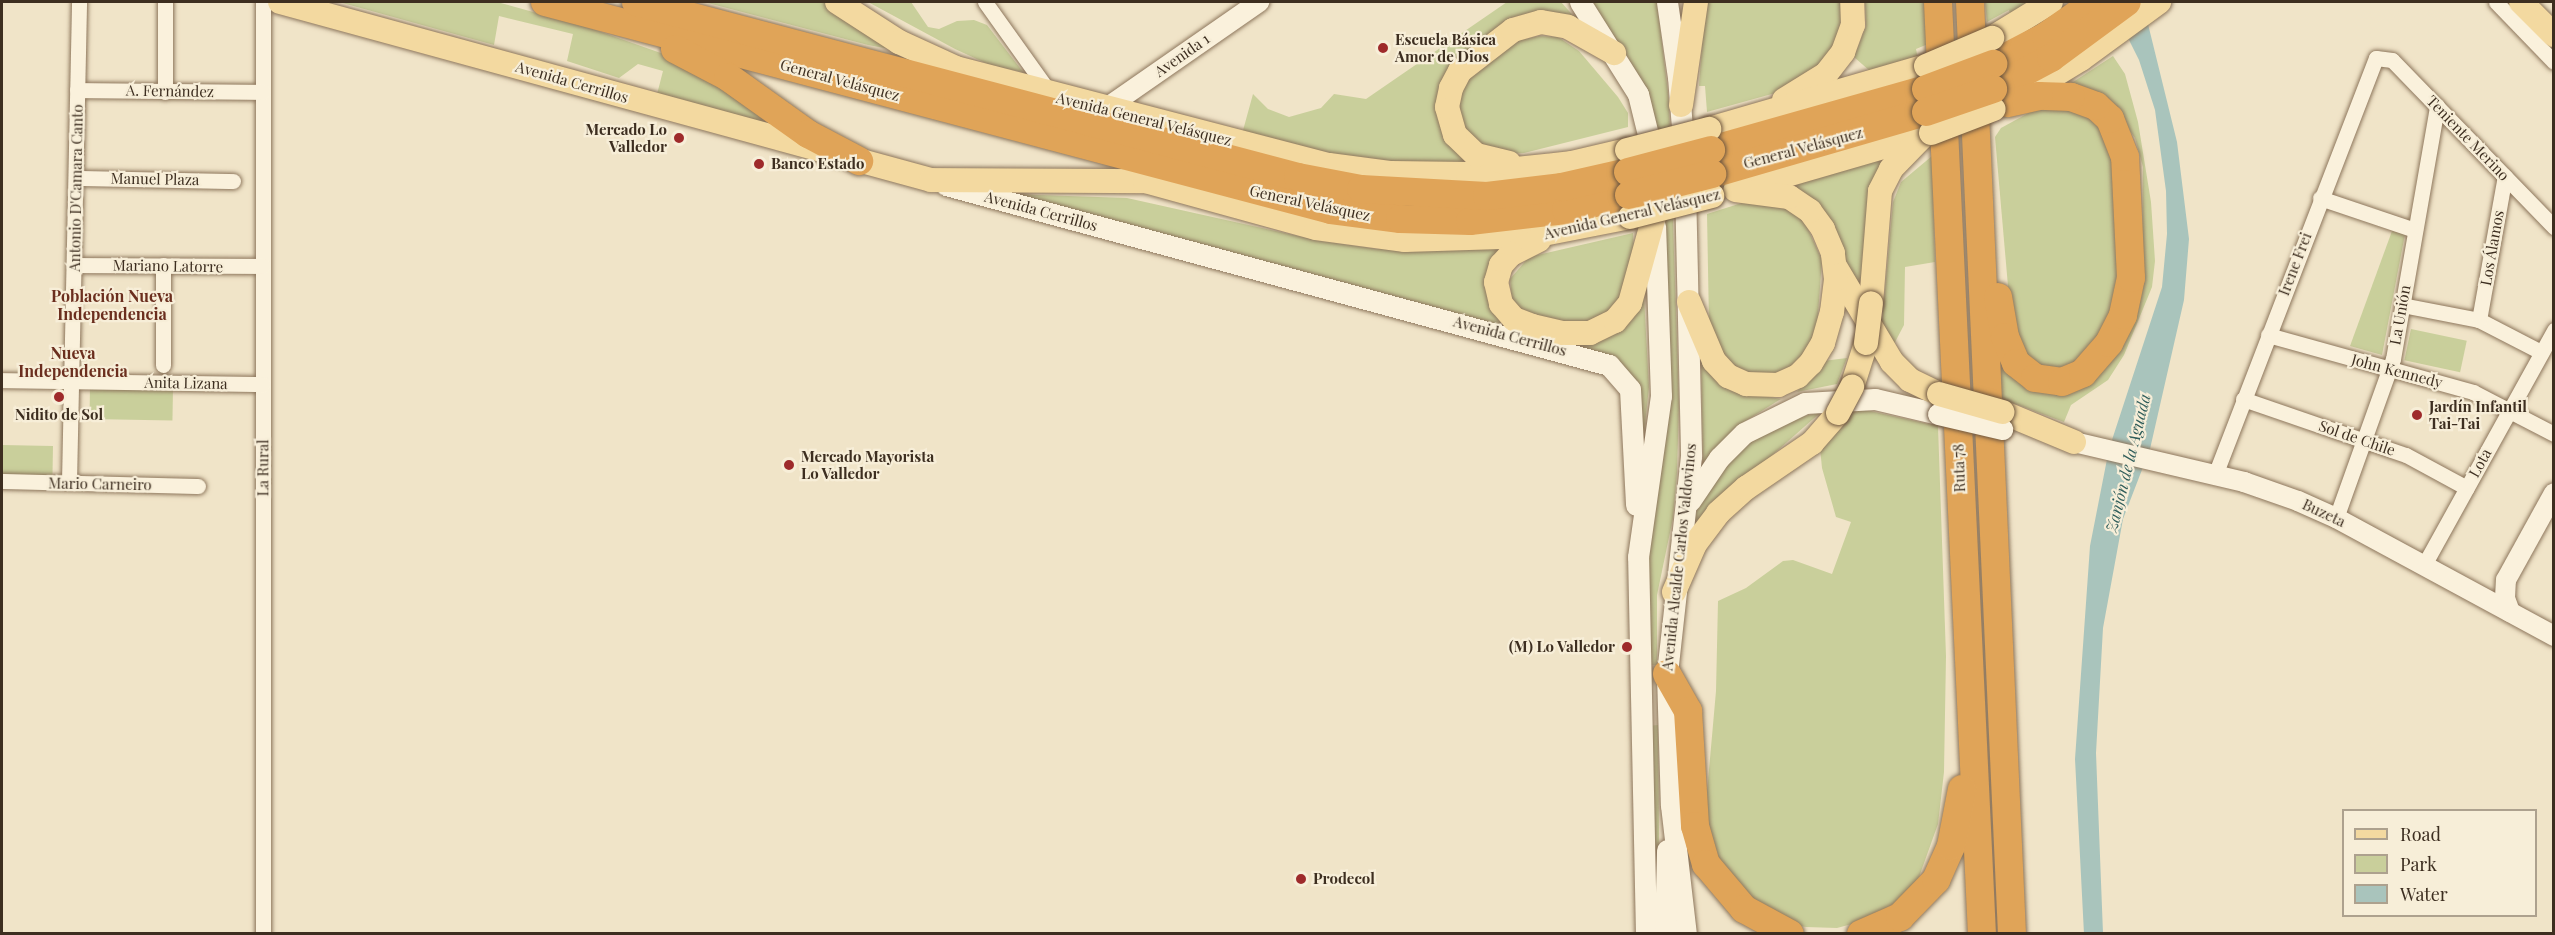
<!DOCTYPE html>
<meta charset="utf-8">
<style>
body{margin:0}
#map{position:relative;width:2555px;height:935px;overflow:hidden;background:#f0e4c8;font-family:"Playfair Display",serif}
div>[style]{position:absolute}
.green>*{inset:0;background:#c9cf9b;transform-origin:0 0}
.water>*{inset:0;background:#a9c4bc}
.roads{filter:drop-shadow(0 0 2px #8d765c) drop-shadow(0 0 2px #8d765c)}
.minor>*{height:15px;margin:-7.5px;padding:0 7.5px;transform-origin:7.5px;border-radius:7.5px;background:#faf1dc}
.tertiary>*{height:20px;margin:-10px;padding:0 10px;transform-origin:10px;border-radius:10px;background:#faf1dc}
.secondary>*{height:21px;margin:-10.5px;padding:0 10.5px;transform-origin:10.5px;border-radius:10.5px;background:#faf1dc}
.primary>*{height:24px;margin:-12px;padding:0 12px;transform-origin:12px;border-radius:12px;background:#f3d9a0}
.motorway>*{height:28px;margin:-14px;padding:0 14px;transform-origin:14px;border-radius:14px;background:#e0a458}
.bridges{filter:drop-shadow(0 0 2px #6f573f) drop-shadow(0 0 2px #6f573f)}
.secondary-bridge>*{height:21px;margin:-10.5px;padding:0 10.5px;transform-origin:10.5px;border-radius:10.5px;background:#faf1dc}
.primary-bridge>*{height:24px;margin:-12px;padding:0 12px;transform-origin:12px;border-radius:12px;background:#f3d9a0}
.motorway-bridge>*{height:28px;margin:-14px;padding:0 14px;transform-origin:14px;border-radius:14px;background:#e0a458}
.dots>*{width:16px;height:16px;translate:-50% -50%;box-sizing:border-box;border:3px solid #f7eed8;border-radius:50%}
span{translate:-50% -50%;white-space:nowrap;text-align:center;line-height:1.15;-webkit-text-stroke:4.5px #f7eed8;paint-order:stroke}
.poi-label{font-size:15px;color:#3d2e20;font-weight:700}
.left{translate:0 -50%;text-align:left}
.right{translate:-100% -50%;text-align:right}
.street-label{font-size:15px;color:#3d2e20}
.neighbourhood-label{font-size:16px;color:#6b2e1e;font-weight:700}
.water-label{font-size:16px;color:#2f5d5a;font-style:italic}
.frame{position:absolute;inset:0;border:3px solid #3d2e20;pointer-events:none}
.legend{position:absolute;left:2342px;top:809px;width:195px;height:108px;box-sizing:border-box;background:#f7eed8;border:2px solid #ada18e;margin:0;padding:8px 10px;list-style:none;font-size:18px;color:#3d2e20}
.legend li{display:flex;align-items:center;gap:12px;height:30px}
.legend b{width:30px;border:2px solid #ada18e}
</style>
<div id="map">
<div class="green">
<div style="clip-path:polygon(339px 2px,497px 2px,587px 27px,675px 58px,799px 141px,655px 102px,663px 71px,638px 64px,619px 78px,567px 61px,573px 34px,499px 16px,494px 45px)"></div>
<div style="clip-path:polygon(704px 2px,824px 2px,901px 51px,868px 45px)"></div>
<div style="clip-path:polygon(868px 2px,911px 2px,928px 27px,939px 29px,957px 21px,974px 20px,987px 25px,1023px 72px,992px 66px,955px 49px)"></div>
<div style="clip-path:polygon(1507px 2px,1561px 2px,1577px 20px,1534px 12px,1510px 18px,1473px 45px,1449px 69px,1442px 91px,1482px 168px,1337px 159px,1242px 134px,1253px 94px,1268px 109px,1289px 117px,1321px 108px,1334px 94px,1366px 99px)"></div>
<div style="clip-path:polygon(1592px 2px,1657px 2px,1669px 101px,1679px 403px,1677px 473px,1673px 518px,1657px 595px,1657px 665px,1650px 665px,1643px 659px,1663px 226px,1652px 106px,1643px 82px)"></div>
<div style="clip-path:polygon(1705px 2px,1843px 2px,1846px 15px,1829px 63px,1779px 92px,1707px 112px,1705px 86px,1699px 86px)"></div>
<div style="clip-path:polygon(1865px 2px,1926px 2px,1928px 44px,1916px 49px,1918px 59px,1871px 72px,1854px 57px,1866px 26px)"></div>
<div style="clip-path:polygon(1985px 2px,2038px 2px,2011px 17px,2009px 10px,1987px 22px)"></div>
<div style="clip-path:polygon(1539px 36px,1558px 37px,1579px 51px,1618px 97px,1628px 113px,1628px 127px,1524px 153px,1507px 154px,1470px 139px,1456px 108px,1467px 77px,1515px 41px)"></div>
<div style="clip-path:polygon(2113px 56px,2125px 74px,2138px 122px,2151px 202px,2155px 261px,2152px 287px,2124px 355px,2108px 380px,2071px 405px,2064px 422px,2002px 399px,1997px 338px,2061px 391px,2142px 277px,2143px 167px,2135px 138px,2110px 103px,2067px 86px)"></div>
<div style="clip-path:polygon(2063px 104px,2092px 117px,2112px 134px,2123px 271px,2109px 328px,2065px 371px,2033px 368px,2012px 332px,1995px 137px,2001px 128px,2043px 105px)"></div>
<div style="clip-path:polygon(1894px 156px,1866px 301px,1843px 256px,1768px 188px)"></div>
<div style="clip-path:polygon(1932px 156px,1935px 262px,1905px 267px,1904px 325px,1893px 346px,1881px 333px,1893px 202px,1901px 182px)"></div>
<div style="clip-path:polygon(1007px 194px,1127px 198px,1321px 241px,1378px 249px,1507px 249px,1498px 310px,1608px 337px,1632px 320px,1644px 297px,1649px 387px,1639px 480px,1632px 386px,1488px 322px)"></div>
<div style="clip-path:polygon(1748px 201px,1783px 202px,1803px 218px,1822px 260px,1817px 328px,1801px 359px,1778px 375px,1730px 372px,1709px 323px,1707px 214px)"></div>
<div style="clip-path:polygon(2392px 231px,2405px 234px,2382px 355px,2350px 346px)"></div>
<div style="clip-path:polygon(1633px 233px,1635px 269px,1626px 303px,1585px 326px,1526px 313px,1512px 302px,1510px 279px,1529px 257px)"></div>
<div style="left:2411px;top:329px;width:57px;height:32px;rotate:12deg"></div>
<div style="clip-path:polygon(1847px 358px,1837px 384px,1797px 392px,1823px 361px)"></div>
<div style="clip-path:polygon(1701px 359px,1743px 393px,1781px 399px,1736px 427px,1703px 463px)"></div>
<div style="left:90px;top:388px;width:83px;height:31px;rotate:1deg"></div>
<div style="clip-path:polygon(1852px 407px,1938px 426px,1946px 656px,1944px 772px,1938px 824px,1919px 877px,1902px 899px,1863px 921px,1837px 928px,1806px 927px,1784px 923px,1752px 903px,1712px 852px,1705px 815px,1716px 691px,1718px 601px,1746px 588px,1783px 561px,1793px 560px,1832px 574px,1851px 522px,1836px 517px,1822px 468px,1820px 448px)"></div>
<div style="clip-path:polygon(1821px 412px,1761px 465px,1690px 534px,1699px 504px,1726px 461px,1751px 439px,1781px 422px)"></div>
<div style="left:2px;top:445px;width:51px;height:31px;rotate:1deg"></div>
<div style="clip-path:polygon(1658px 725px,1660px 933px,1653px 933px,1647px 726px)"></div>
</div>
<div class="water">
<div style="clip-path:polygon(2110px 2px,2148px 24px,2177px 142px,2189px 239px,2184px 300px,2150px 449px,2123px 519px,2103px 628px,2096px 753px,2103px 933px,2084px 934px,2075px 759px,2090px 546px,2109px 449px,2162px 287px,2167px 234px,2166px 191px,2155px 110px,2139px 60px)"></div>
</div>
<div class="roads">
<div class="minor">
<div style="left:263px;top:2px;width:932px;rotate:90deg"></div>
<div style="left:985px;top:2px;width:112px;rotate:54.5deg"></div>
<div style="left:2496px;top:2px;width:83px;rotate:46deg"></div>
<div style="left:77px;top:90px;width:186px;rotate:0.6deg"></div>
<div style="left:165px;top:92px;width:90px;rotate:-90deg"></div>
<div style="left:76px;top:178px;width:157px;rotate:1.1deg"></div>
<div style="left:2320px;top:198px;width:100px;rotate:18.6deg"></div>
<div style="left:74px;top:265px;width:189px;rotate:0.3deg"></div>
<div style="left:163px;top:265px;width:100px;rotate:90deg"></div>
<div style="left:2402px;top:305px;width:78px;rotate:11deg"></div>
<div style="left:2479px;top:320px;width:70px;rotate:27.3deg"></div>
<div style="left:2479px;top:320px;width:146px;rotate:-79.8deg"></div>
<div style="left:2268px;top:335px;width:213px;rotate:15.5deg"></div>
<div style="left:2473px;top:392px;width:91px;rotate:27.4deg"></div>
<div style="left:2px;top:380px;width:261px;rotate:0.9deg"></div>
<div style="left:2243px;top:399px;width:172px;rotate:19deg"></div>
<div style="left:2406px;top:455px;width:69px;rotate:28.4deg"></div>
<div style="left:2215px;top:475px;width:447px;rotate:-68.9deg"></div>
<div style="left:2376px;top:58px;width:16px;rotate:7deg"></div>
<div style="left:2392px;top:60px;width:233px;rotate:45.9deg"></div>
<div style="left:2px;top:481px;width:196px;rotate:1.5deg"></div>
<div style="left:69px;top:482px;width:480px;rotate:-88.8deg"></div>
<div style="left:2336px;top:518px;width:169px;rotate:-70.3deg"></div>
<div style="left:2393px;top:359px;width:257px;rotate:-80.1deg"></div>
<div style="left:2424px;top:565px;width:269px;rotate:-61deg"></div>
</div>
<div class="tertiary">
<div style="left:1105px;top:109px;width:188px;rotate:-34.8deg"></div>
<div style="left:2074px;top:442px;width:175px;rotate:13.2deg"></div>
<div style="left:2244px;top:482px;width:57px;rotate:19.4deg"></div>
<div style="left:2298px;top:501px;width:42px;rotate:24.1deg"></div>
<div style="left:2336px;top:518px;width:248px;rotate:28.4deg"></div>
<div style="left:2510px;top:612px;width:15px;rotate:-110deg"></div>
<div style="left:2505px;top:598px;width:18px;rotate:-87deg"></div>
<div style="left:2506px;top:580px;width:99px;rotate:-61.1deg"></div>
</div>
<div class="secondary">
<div style="left:1580px;top:2px;width:109px;rotate:57.8deg"></div>
<div style="left:1638px;top:94px;width:67px;rotate:76.2deg"></div>
<div style="left:1667px;top:2px;width:76px;rotate:81.7deg"></div>
<div style="left:1678px;top:77px;width:76px;rotate:85.5deg"></div>
<div style="left:946px;top:185px;width:687px;rotate:15.19deg"></div>
<div style="left:1609px;top:365px;width:32px;rotate:49deg"></div>
<div style="left:1630px;top:389px;width:116px;rotate:87deg"></div>
<div style="left:1685px;top:187px;width:269px;rotate:88.7deg"></div>
<div style="left:1691px;top:456px;width:219px;rotate:96.3deg"></div>
<div style="left:1667px;top:674px;width:131px;rotate:88.3deg"></div>
<div style="left:1671px;top:805px;width:130px;rotate:83.4deg"></div>
<div style="left:1690px;top:501px;width:52px;rotate:-56deg"></div>
<div style="left:1719px;top:458px;width:35px;rotate:-45deg"></div>
<div style="left:1744px;top:433px;width:68px;rotate:-26.2deg"></div>
<div style="left:1805px;top:403px;width:70px;rotate:-3.3deg"></div>
<div style="left:1875px;top:399px;width:65px;rotate:13.4deg"></div>
<div style="left:1646px;top:934px;width:377px;rotate:-91.2deg"></div>
<div style="left:1638px;top:557px;width:163px;rotate:-81.9deg"></div>
<div style="left:1661px;top:396px;width:170px;rotate:-92deg"></div>
<div style="left:1665px;top:934px;width:84px;rotate:-88.6deg"></div>
</div>
<div class="primary">
<div style="left:280px;top:2px;width:675px;rotate:15.29deg"></div>
<div style="left:931px;top:180px;width:214px;rotate:0.3deg"></div>
<div style="left:1145px;top:181px;width:177px;rotate:15.4deg"></div>
<div style="left:1316px;top:228px;width:90px;rotate:7.7deg"></div>
<div style="left:1405px;top:240px;width:128px;rotate:-1.8deg"></div>
<div style="left:1533px;top:236px;width:99px;rotate:-11.1deg"></div>
<div style="left:837px;top:2px;width:74px;rotate:32.8deg"></div>
<div style="left:899px;top:42px;width:63px;rotate:24.5deg"></div>
<div style="left:956px;top:68px;width:385px;rotate:14.6deg"></div>
<div style="left:1329px;top:165px;width:63px;rotate:7.4deg"></div>
<div style="left:1391px;top:173px;width:77px;rotate:0.7deg"></div>
<div style="left:1468px;top:174px;width:105px;rotate:-6deg"></div>
<div style="left:1572px;top:163px;width:57px;rotate:-13.3deg"></div>
<div style="left:2521px;top:2px;width:47px;rotate:45deg"></div>
<div style="left:1992px;top:38px;width:69px;rotate:-31.4deg"></div>
<div style="left:2017px;top:98px;width:75px;rotate:-31.4deg"></div>
<div style="left:2081px;top:59px;width:97px;rotate:-36.2deg"></div>
<div style="left:1784px;top:100px;width:49px;rotate:-31.8deg"></div>
<div style="left:1826px;top:74px;width:28px;rotate:-52deg"></div>
<div style="left:1843px;top:52px;width:29px;rotate:-70deg"></div>
<div style="left:1853px;top:25px;width:23px;rotate:-92deg"></div>
<div style="left:1681px;top:105px;width:104px;rotate:-81.7deg"></div>
<div style="left:1709px;top:129px;width:226px;rotate:-16.2deg"></div>
<div style="left:1509px;top:163px;width:34px;rotate:-166deg"></div>
<div style="left:1476px;top:155px;width:29px;rotate:-136deg"></div>
<div style="left:1455px;top:135px;width:29px;rotate:-106deg"></div>
<div style="left:1447px;top:107px;width:19px;rotate:-78deg"></div>
<div style="left:1451px;top:88px;width:19px;rotate:-62deg"></div>
<div style="left:1460px;top:71px;width:67px;rotate:-37.7deg"></div>
<div style="left:1513px;top:30px;width:29px;rotate:-16deg"></div>
<div style="left:1541px;top:22px;width:27px;rotate:10deg"></div>
<div style="left:1568px;top:27px;width:53px;rotate:29.5deg"></div>
<div style="left:1749px;top:186px;width:190px;rotate:-16.2deg"></div>
<div style="left:1539px;top:240px;width:31px;rotate:153deg"></div>
<div style="left:1511px;top:254px;width:15px;rotate:132deg"></div>
<div style="left:1501px;top:265px;width:18px;rotate:106deg"></div>
<div style="left:1496px;top:282px;width:23px;rotate:77deg"></div>
<div style="left:1501px;top:304px;width:20px;rotate:49deg"></div>
<div style="left:1514px;top:319px;width:19px;rotate:21deg"></div>
<div style="left:1532px;top:326px;width:31px;rotate:13deg"></div>
<div style="left:1562px;top:333px;width:28px"></div>
<div style="left:1590px;top:333px;width:28px;rotate:-26deg"></div>
<div style="left:1615px;top:321px;width:23px;rotate:-50deg"></div>
<div style="left:1630px;top:303px;width:93px;rotate:-74.5deg"></div>
<div style="left:1836px;top:268px;width:109px;rotate:59.2deg"></div>
<div style="left:1892px;top:362px;width:25px;rotate:45deg"></div>
<div style="left:1910px;top:380px;width:32px;rotate:26deg"></div>
<div style="left:1689px;top:302px;width:64px;rotate:67deg"></div>
<div style="left:1714px;top:361px;width:21px;rotate:47deg"></div>
<div style="left:1728px;top:376px;width:20px;rotate:24deg"></div>
<div style="left:1746px;top:384px;width:32px;rotate:2deg"></div>
<div style="left:1778px;top:385px;width:22px;rotate:-24deg"></div>
<div style="left:1798px;top:376px;width:18px;rotate:-45deg"></div>
<div style="left:1811px;top:363px;width:23px;rotate:-59deg"></div>
<div style="left:1823px;top:343px;width:32px;rotate:-74deg"></div>
<div style="left:1832px;top:312px;width:33px;rotate:-83deg"></div>
<div style="left:1836px;top:279px;width:26px;rotate:-97deg"></div>
<div style="left:1833px;top:253px;width:26px;rotate:-113deg"></div>
<div style="left:1823px;top:229px;width:22px;rotate:-126deg"></div>
<div style="left:1810px;top:211px;width:25px;rotate:-146deg"></div>
<div style="left:1789px;top:197px;width:54px;rotate:-172.6deg"></div>
<div style="left:1871px;top:303px;width:112px;rotate:-85.4deg"></div>
<div style="left:1880px;top:191px;width:25px;rotate:-63deg"></div>
<div style="left:1891px;top:169px;width:43px;rotate:-45.9deg"></div>
<div style="left:1852px;top:387px;width:46px;rotate:-72.3deg"></div>
<div style="left:2002px;top:412px;width:78px;rotate:22.6deg"></div>
<div style="left:1674px;top:592px;width:52px;rotate:-66.4deg"></div>
<div style="left:1695px;top:544px;width:39px;rotate:-53deg"></div>
<div style="left:1718px;top:513px;width:38px;rotate:-42deg"></div>
<div style="left:1746px;top:488px;width:80px;rotate:-34.3deg"></div>
<div style="left:1812px;top:443px;width:40px;rotate:-49deg"></div>
</div>
<div class="motorway">
<div style="left:545px;top:2px;width:813px;rotate:14.82deg"></div>
<div style="left:1331px;top:210px;width:70px;rotate:7.4deg"></div>
<div style="left:1400px;top:219px;width:70px;rotate:1.6deg"></div>
<div style="left:1470px;top:221px;width:97px;rotate:-6.5deg"></div>
<div style="left:1566px;top:210px;width:65px;rotate:-13.4deg"></div>
<div style="left:636px;top:2px;width:685px;rotate:14.81deg"></div>
<div style="left:1298px;top:177px;width:64px;rotate:10.8deg"></div>
<div style="left:1361px;top:189px;width:126px;rotate:3.2deg"></div>
<div style="left:1487px;top:196px;width:76px;rotate:-6.8deg"></div>
<div style="left:1562px;top:187px;width:68px;rotate:-12.8deg"></div>
<div style="left:1938px;top:2px;width:933px;rotate:87.3deg"></div>
<div style="left:1970px;top:2px;width:933px;rotate:87.42deg"></div>
<div style="left:675px;top:49px;width:60px;rotate:27.8deg"></div>
<div style="left:728px;top:77px;width:98px;rotate:35.5deg"></div>
<div style="left:808px;top:134px;width:58px;rotate:27.9deg"></div>
<div style="left:1993px;top:64px;width:60px;rotate:-27.8deg"></div>
<div style="left:2046px;top:36px;width:60px;rotate:-34.8deg"></div>
<div style="left:1993px;top:89px;width:66px;rotate:-28.1deg"></div>
<div style="left:2051px;top:58px;width:94px;rotate:-36.4deg"></div>
<div style="left:1711px;top:150px;width:223px;rotate:-15.8deg"></div>
<div style="left:1712px;top:174px;width:223px;rotate:-16.2deg"></div>
<div style="left:1998px;top:297px;width:41px;rotate:80.1deg"></div>
<div style="left:2005px;top:337px;width:28px;rotate:67deg"></div>
<div style="left:2016px;top:363px;width:24px;rotate:38deg"></div>
<div style="left:2035px;top:378px;width:27px;rotate:8deg"></div>
<div style="left:2062px;top:382px;width:23px;rotate:-23deg"></div>
<div style="left:2083px;top:373px;width:40px;rotate:-49deg"></div>
<div style="left:2109px;top:343px;width:31px;rotate:-63deg"></div>
<div style="left:2123px;top:315px;width:38px;rotate:-78deg"></div>
<div style="left:2131px;top:278px;width:121px;rotate:-92.8deg"></div>
<div style="left:2125px;top:157px;width:41px;rotate:-111.5deg"></div>
<div style="left:2110px;top:119px;width:19px;rotate:-137deg"></div>
<div style="left:2096px;top:106px;width:27px;rotate:-160deg"></div>
<div style="left:2071px;top:97px;width:32px;rotate:-178deg"></div>
<div style="left:2039px;top:96px;width:32px;rotate:167deg"></div>
<div style="left:1667px;top:674px;width:43px;rotate:60.4deg"></div>
<div style="left:1688px;top:711px;width:115px;rotate:86.5deg"></div>
<div style="left:1695px;top:826px;width:40px;rotate:74deg"></div>
<div style="left:1706px;top:864px;width:59px;rotate:49.8deg"></div>
<div style="left:1744px;top:909px;width:52px;rotate:28.5deg"></div>
<div style="left:1861px;top:934px;width:43px;rotate:-23.6deg"></div>
<div style="left:1900px;top:917px;width:52px;rotate:-45.8deg"></div>
<div style="left:1936px;top:880px;width:37px;rotate:-66deg"></div>
<div style="left:1951px;top:846px;width:58px;rotate:-79.1deg"></div>
</div>
</div>
<div class="bridges">
<div class="secondary-bridge">
<div style="left:1938px;top:414px;width:66px;rotate:13.2deg"></div>
</div>
<div class="primary-bridge">
<div style="left:1926px;top:66px;width:72px;rotate:-23deg"></div>
<div style="left:1931px;top:133px;width:67px;rotate:-20.9deg"></div>
<div style="left:1627px;top:150px;width:85px;rotate:-14.4deg"></div>
<div style="left:1630px;top:217px;width:85px;rotate:-14.4deg"></div>
<div style="left:1866px;top:343px;width:40px;rotate:-82.9deg"></div>
<div style="left:1939px;top:394px;width:66px;rotate:15.9deg"></div>
<div style="left:1838px;top:413px;width:30px;rotate:-62deg"></div>
</div>
<div class="motorway-bridge">
<div style="left:1926px;top:89px;width:72px;rotate:-20.5deg"></div>
<div style="left:1926px;top:112px;width:71px;rotate:-18.9deg"></div>
<div style="left:1628px;top:172px;width:86px;rotate:-14.8deg"></div>
<div style="left:1629px;top:195px;width:86px;rotate:-14.2deg"></div>
</div>
</div>
<div class="dots">
<div style="left:1383px;top:48px;background:#9e2a2b"></div>
<div style="left:679px;top:138px;background:#9e2a2b"></div>
<div style="left:759px;top:164px;background:#9e2a2b"></div>
<div style="left:59px;top:397px;background:#9e2a2b"></div>
<div style="left:2417px;top:415px;background:#9e2a2b"></div>
<div style="left:789px;top:465px;background:#9e2a2b"></div>
<div style="left:1627px;top:647px;background:#9e2a2b"></div>
<div style="left:1301px;top:879px;background:#9e2a2b"></div>
</div>
<div class="poi-label">
<span class="left" style="left:1395px;top:48px">Escuela Básica<br>Amor de Dios</span>
<span class="right" style="left:667px;top:138px">Mercado Lo<br>Valledor</span>
<span class="left" style="left:771px;top:164px">Banco Estado</span>
<span class="left" style="left:2429px;top:415px">Jardín Infantil<br>Tai-Tai</span>
<span style="left:59px;top:415px">Nidito de Sol</span>
<span class="left" style="left:801px;top:465px">Mercado Mayorista<br>Lo Valledor</span>
<span class="right" style="left:1615px;top:647px">(M) Lo Valledor</span>
<span class="left" style="left:1313px;top:879px">Prodecol</span>
</div>
<div class="street-label">
<span style="left:1182px;top:55px;rotate:-35deg">Avenida 1</span>
<span style="left:840px;top:80px;rotate:15deg">General Velásquez</span>
<span style="left:572px;top:82px;rotate:16deg">Avenida Cerrillos</span>
<span style="left:170px;top:91px;rotate:1deg">A. Fernández</span>
<span style="left:1144px;top:119px;rotate:14deg">Avenida General Velásquez</span>
<span style="left:2468px;top:138px;rotate:46deg">Teniente Merino</span>
<span style="left:1803px;top:148px;rotate:-15deg">General Velásquez</span>
<span style="left:155px;top:179px;rotate:1deg">Manuel Plaza</span>
<span style="left:76px;top:188px;rotate:-89deg">Antonio D'Camara Canto</span>
<span style="left:1310px;top:203px;rotate:12deg">General Velásquez</span>
<span style="left:1041px;top:211px;rotate:15deg">Avenida Cerrillos</span>
<span style="left:1632px;top:214px;rotate:-13deg">Avenida General Velásquez</span>
<span style="left:2492px;top:248px;rotate:-80deg">Los Álamos</span>
<span style="left:2295px;top:264px;rotate:-69deg">Irene Frei</span>
<span style="left:168px;top:266px;rotate:1deg">Mariano Latorre</span>
<span style="left:2400px;top:315px;rotate:-80deg">La Unión</span>
<span style="left:1510px;top:336px;rotate:15deg">Avenida Cerrillos</span>
<span style="left:2397px;top:371px;rotate:15deg">John Kennedy</span>
<span style="left:186px;top:383px;rotate:1deg">Anita Lizana</span>
<span style="left:2357px;top:438px;rotate:19deg">Sol de Chile</span>
<span style="left:2480px;top:463px;rotate:-61deg">Lota</span>
<span style="left:263px;top:468px;rotate:-90deg">La Rural</span>
<span style="left:1959px;top:468px;rotate:-92deg">Ruta 78</span>
<span style="left:100px;top:484px;rotate:1deg">Mario Carneiro</span>
<span style="left:2324px;top:513px;rotate:25deg">Buzeta</span>
<span style="left:1679px;top:557px;rotate:-84deg">Avenida Alcalde Carlos Valdovinos</span>
</div>
<div class="neighbourhood-label">
<span style="left:112px;top:305px">Población Nueva<br>Independencia</span>
<span style="left:73px;top:362px">Nueva<br>Independencia</span>
</div>
<div class="water-label">
<span style="left:2128px;top:463px;rotate:-76deg">Zanjón de la Aguada</span>
</div>
<div class="frame"></div>
<ul class="legend">
<li><b style="height:8px;background:#f3d9a0"></b>Road</li>
<li><b style="height:16px;background:#c9cf9b"></b>Park</li>
<li><b style="height:16px;background:#a9c4bc"></b>Water</li>
</ul>
</div>
